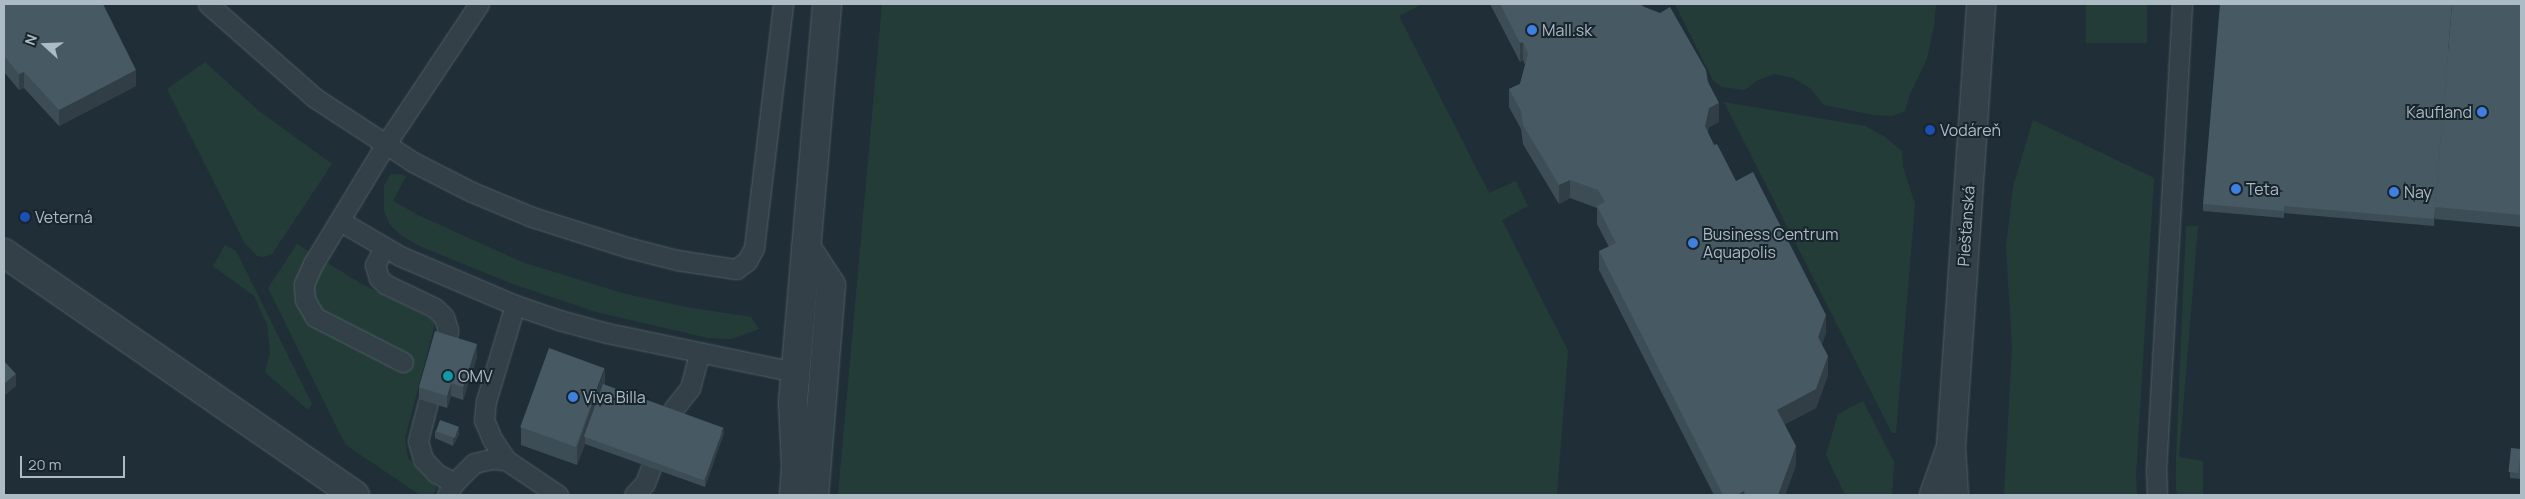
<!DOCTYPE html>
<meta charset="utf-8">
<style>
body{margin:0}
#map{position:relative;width:2525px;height:499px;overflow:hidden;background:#202f37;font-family:Manrope,sans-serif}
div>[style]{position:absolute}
.green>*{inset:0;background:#243c38;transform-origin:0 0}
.roads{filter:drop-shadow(0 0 1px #515e66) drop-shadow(0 0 1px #515e66)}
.service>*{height:19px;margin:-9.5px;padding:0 9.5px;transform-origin:9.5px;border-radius:9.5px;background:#334048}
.minor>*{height:28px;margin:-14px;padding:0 14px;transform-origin:14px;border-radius:14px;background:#334048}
.tertiary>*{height:28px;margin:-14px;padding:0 14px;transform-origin:14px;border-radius:14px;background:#334048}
.wall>*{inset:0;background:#3d4d55}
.shaded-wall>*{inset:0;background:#323e45}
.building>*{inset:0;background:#475963;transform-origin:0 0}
.dots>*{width:14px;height:14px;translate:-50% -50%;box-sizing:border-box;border:2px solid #19252c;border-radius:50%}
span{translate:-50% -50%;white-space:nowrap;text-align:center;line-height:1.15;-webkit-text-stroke:4px #19252c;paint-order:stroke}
.poi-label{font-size:16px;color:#adbbc5}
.left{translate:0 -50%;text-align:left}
.right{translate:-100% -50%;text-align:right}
.street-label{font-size:16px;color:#adbbc5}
.frame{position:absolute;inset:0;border:5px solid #adbbc5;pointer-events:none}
.north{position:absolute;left:20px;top:20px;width:50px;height:50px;-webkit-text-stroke:4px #19252c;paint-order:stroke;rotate:290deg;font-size:14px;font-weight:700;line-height:20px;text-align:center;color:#adbbc5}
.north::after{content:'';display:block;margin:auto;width:18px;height:22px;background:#adbbc5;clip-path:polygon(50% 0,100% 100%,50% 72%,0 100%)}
.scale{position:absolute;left:20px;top:456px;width:105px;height:22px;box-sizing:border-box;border:2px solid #adbbc5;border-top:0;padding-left:6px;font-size:15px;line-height:18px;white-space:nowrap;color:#adbbc5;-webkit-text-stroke:4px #19252c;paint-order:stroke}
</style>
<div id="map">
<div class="green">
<div style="clip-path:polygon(882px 4px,1422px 4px,1399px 16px,1489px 193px,1516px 181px,1528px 206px,1502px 220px,1568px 351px,1557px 495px,838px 495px)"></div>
<div style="clip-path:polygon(1675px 4px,1936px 4px,1934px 26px,1927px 59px,1910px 94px,1905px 111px,1892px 116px,1874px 115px,1824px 105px,1810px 88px,1793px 78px,1774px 74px,1756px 81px,1745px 90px,1722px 87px,1714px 82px)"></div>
<div style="left:2086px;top:4px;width:61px;height:39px"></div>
<div style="clip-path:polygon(205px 62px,259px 111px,332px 164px,272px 254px,264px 257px,257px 256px,244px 242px,167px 89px)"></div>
<div style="clip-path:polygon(1724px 102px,1865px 126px,1885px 137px,1902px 151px,1903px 167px,1915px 204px,1896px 433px,1892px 433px)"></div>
<div style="clip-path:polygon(2033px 120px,2154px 178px,2136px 476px,2137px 495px,2004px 495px,2012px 347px,2006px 247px,2013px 187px)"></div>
<div style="clip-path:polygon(397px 174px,406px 176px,393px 201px,420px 216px,522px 262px,622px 293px,686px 307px,751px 317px,759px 329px,731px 339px,708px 338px,596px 312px,510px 283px,417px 245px,401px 235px,390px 225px,384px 211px,384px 186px,390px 175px)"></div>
<div style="clip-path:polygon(2186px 226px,2198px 226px,2179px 457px,2203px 461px,2203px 495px,2178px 495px,2176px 490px,2176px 456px)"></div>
<div style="clip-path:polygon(297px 244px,360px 283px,430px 318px,435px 324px,405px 438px,408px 458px,437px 488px,433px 495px,420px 495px,346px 445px,340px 434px,268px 288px)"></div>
<div style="clip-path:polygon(225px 245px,236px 251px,312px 404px,308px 410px,265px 372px,270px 353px,267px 324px,254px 296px,213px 266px)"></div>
<div style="clip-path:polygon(1863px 401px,1894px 462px,1892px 495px,1845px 495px,1826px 455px,1838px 414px)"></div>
</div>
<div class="roads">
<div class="service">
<div style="left:208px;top:4px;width:142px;rotate:41.3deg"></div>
<div style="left:315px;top:98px;width:117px;rotate:33.1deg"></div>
<div style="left:413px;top:162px;width:66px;rotate:27deg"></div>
<div style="left:472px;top:192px;width:65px;rotate:22.6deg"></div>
<div style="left:532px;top:217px;width:103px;rotate:17.6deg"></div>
<div style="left:630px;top:248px;width:49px;rotate:14.3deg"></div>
<div style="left:677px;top:260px;width:60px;rotate:8.7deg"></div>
<div style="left:736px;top:269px;width:14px;rotate:-36deg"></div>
<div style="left:747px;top:261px;width:15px;rotate:-62deg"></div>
<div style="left:754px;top:248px;width:246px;rotate:-83.2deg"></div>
<div style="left:340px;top:221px;width:69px;rotate:30.3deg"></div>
<div style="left:400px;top:256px;width:125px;rotate:23.1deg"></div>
<div style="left:515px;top:305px;width:46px;rotate:18.8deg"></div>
<div style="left:559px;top:320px;width:50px;rotate:15.2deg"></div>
<div style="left:607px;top:333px;width:192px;rotate:11.7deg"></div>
<div style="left:384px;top:248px;width:19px;rotate:118deg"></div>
<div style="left:375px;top:265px;width:14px;rotate:73deg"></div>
<div style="left:379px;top:278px;width:8px;rotate:45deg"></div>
<div style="left:385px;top:284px;width:55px;rotate:25.6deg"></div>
<div style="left:435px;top:308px;width:13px;rotate:45deg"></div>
<div style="left:444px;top:317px;width:14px;rotate:73deg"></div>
<div style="left:448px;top:330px;width:17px;rotate:100deg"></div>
<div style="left:515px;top:305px;width:100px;rotate:106.8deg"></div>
<div style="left:486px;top:401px;width:19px;rotate:96deg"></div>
<div style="left:484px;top:420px;width:21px;rotate:67deg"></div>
<div style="left:492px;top:439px;width:25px;rotate:56deg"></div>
<div style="left:506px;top:460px;width:63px;rotate:33.9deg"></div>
<div style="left:403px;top:362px;width:99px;rotate:-152.9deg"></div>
<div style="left:315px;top:317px;width:20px;rotate:-120deg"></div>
<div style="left:305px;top:300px;width:16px;rotate:-94deg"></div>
<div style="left:304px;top:284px;width:22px;rotate:-66deg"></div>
<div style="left:313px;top:264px;width:139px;rotate:-58.8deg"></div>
<div style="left:385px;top:145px;width:169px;rotate:-56.3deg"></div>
<div style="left:428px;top:402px;width:40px;rotate:104.4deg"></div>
<div style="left:418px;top:441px;width:19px;rotate:74deg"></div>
<div style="left:423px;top:459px;width:19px;rotate:47deg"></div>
<div style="left:436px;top:473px;width:21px;rotate:29deg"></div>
<div style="left:447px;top:495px;width:14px;rotate:-60deg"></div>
<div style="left:454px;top:483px;width:28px;rotate:-45deg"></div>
<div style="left:474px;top:463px;width:17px;rotate:-13deg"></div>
<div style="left:491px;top:459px;width:15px;rotate:4deg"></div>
<div style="left:634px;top:495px;width:16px;rotate:-47deg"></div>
<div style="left:645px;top:483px;width:80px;rotate:-68.9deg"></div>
<div style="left:674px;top:408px;width:26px;rotate:-51deg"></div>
<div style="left:690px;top:388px;width:35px;rotate:-75deg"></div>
<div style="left:2157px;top:495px;width:24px;rotate:-92deg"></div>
<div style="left:2156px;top:471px;width:468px;rotate:-86.8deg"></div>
</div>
<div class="minor">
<div style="left:806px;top:247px;width:45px;rotate:56.7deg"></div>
<div style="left:831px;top:285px;width:211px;rotate:94.6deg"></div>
<div style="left:4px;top:253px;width:426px;rotate:34.6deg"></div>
<div style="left:794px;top:495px;width:28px;rotate:-86deg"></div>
<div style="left:796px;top:467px;width:65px;rotate:-92.6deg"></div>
<div style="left:793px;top:402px;width:399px;rotate:-85.1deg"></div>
<div style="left:1934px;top:495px;width:51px;rotate:-70.5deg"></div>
</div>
<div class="tertiary">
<div style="left:1954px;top:495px;width:48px;rotate:-93.6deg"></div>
<div style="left:1951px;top:447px;width:444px;rotate:-86.1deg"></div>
</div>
</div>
<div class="wall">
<div style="clip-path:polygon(4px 4px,136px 86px,59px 126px,24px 88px,19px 90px,4px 72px)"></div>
<div style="clip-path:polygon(1490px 4px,1641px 4px,1708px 82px,1719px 122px,1709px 127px,1707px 132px,1714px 145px,1826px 333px,1822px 344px,1828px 375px,1816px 408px,1785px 424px,1796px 465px,1785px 495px,1714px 495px,1599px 270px,1599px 251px,1609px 247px,1597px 224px,1597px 208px,1570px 198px,1559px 204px,1523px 144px,1521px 129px,1509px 107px,1509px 89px,1520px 84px,1525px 65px,1523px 60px,1520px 62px)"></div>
<div style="clip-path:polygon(2521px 4px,2521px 227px,2435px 219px,2435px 213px,2434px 226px,2284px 213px,2284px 218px,2203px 211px,2203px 204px)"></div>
<div style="clip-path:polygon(477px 357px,463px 400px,451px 396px,447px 408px,419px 399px,419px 387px)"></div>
<div style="clip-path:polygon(605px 385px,724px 433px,705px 487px,585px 444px,577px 465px,521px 445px,521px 427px)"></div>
<div style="clip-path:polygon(435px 431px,459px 434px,453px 446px,435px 438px)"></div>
<div style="clip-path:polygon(2521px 449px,2521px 479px,2510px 478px,2510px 472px)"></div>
</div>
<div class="shaded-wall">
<div style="clip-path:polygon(1523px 42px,1523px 60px,1520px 62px,1520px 43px)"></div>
<div style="clip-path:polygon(136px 70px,136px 86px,59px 126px,59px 110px)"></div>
<div style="clip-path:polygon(24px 72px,24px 88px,19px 90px,19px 74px)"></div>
<div style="clip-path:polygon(1719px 103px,1719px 122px,1709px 127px,1705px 145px,1705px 126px,1709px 108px)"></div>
<div style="clip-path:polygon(1570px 180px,1570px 198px,1559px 204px,1559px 185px)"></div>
<div style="clip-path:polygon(1826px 315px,1826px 333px,1818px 356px,1818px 337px)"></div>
<div style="clip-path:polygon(477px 344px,477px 357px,463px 400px,463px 387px)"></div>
<div style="clip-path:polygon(1828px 356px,1828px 375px,1816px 408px,1777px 428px,1777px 410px)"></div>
<div style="clip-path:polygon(605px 368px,605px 386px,585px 437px,585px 444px,577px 465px,577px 447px)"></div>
<div style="clip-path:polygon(16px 374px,16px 386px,4px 396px,4px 384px)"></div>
<div style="clip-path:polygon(451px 383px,451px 396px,447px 408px,447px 396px)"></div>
<div style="clip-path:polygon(459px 427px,459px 434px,453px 446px,453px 439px)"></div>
<div style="clip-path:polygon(724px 427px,724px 433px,705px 487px,705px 480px)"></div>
<div style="clip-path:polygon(1796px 446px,1796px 465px,1785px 495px,1778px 495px)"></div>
<div style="clip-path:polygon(1744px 491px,1744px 495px,1737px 495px)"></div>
</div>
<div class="building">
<div style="clip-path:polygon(4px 4px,103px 4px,136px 70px,59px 110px,24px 72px,19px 74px,4px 56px)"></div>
<div style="clip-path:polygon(1500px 4px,1641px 4px,1642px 6px,1660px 13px,1670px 7px,1706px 70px,1708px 82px,1719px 103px,1709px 108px,1705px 126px,1714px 145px,1717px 144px,1736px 181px,1753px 172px,1826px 315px,1818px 337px,1828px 356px,1816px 389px,1777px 410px,1796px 446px,1778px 495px,1746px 495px,1744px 491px,1737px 495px,1723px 495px,1599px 251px,1616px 243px,1597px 206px,1605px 202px,1598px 190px,1570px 180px,1559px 185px,1523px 125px,1521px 111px,1509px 89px,1520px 84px,1528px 54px,1523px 42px,1520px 43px)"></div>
<div style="clip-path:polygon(2220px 4px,2452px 4px,2434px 219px,2284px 206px,2284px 211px,2203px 204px)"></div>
<div style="clip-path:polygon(2452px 4px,2521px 4px,2521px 215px,2435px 207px)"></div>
<div style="clip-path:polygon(435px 331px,477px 344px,463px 387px,451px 383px,447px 396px,419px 387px)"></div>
<div style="left:549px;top:348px;width:59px;height:84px;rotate:20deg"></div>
<div style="clip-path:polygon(4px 361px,16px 374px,4px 384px)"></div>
<div style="left:603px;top:384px;width:128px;height:56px;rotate:20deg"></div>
<div style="left:440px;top:420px;width:20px;height:12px;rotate:20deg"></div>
<div style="left:2511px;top:448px;width:10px;height:24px;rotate:6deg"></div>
</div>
<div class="dots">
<div style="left:1532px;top:30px;background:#3f7fe0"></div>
<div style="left:2482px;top:112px;background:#3f7fe0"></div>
<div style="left:1930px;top:130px;background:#1a4fb4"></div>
<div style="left:2236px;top:189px;background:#3f7fe0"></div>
<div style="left:2394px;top:192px;background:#3f7fe0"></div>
<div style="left:25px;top:217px;background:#1a4fb4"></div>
<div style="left:1693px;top:243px;background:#3f7fe0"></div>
<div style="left:448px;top:376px;background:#0f9aa8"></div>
<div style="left:573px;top:397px;background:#3f7fe0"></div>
</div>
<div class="poi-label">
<span class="left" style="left:1542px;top:30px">Mall.sk</span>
<span class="right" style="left:2472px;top:112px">Kaufland</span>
<span class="left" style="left:1940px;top:130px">Vodáreň</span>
<span class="left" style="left:2246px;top:189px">Teta</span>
<span class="left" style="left:2404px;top:192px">Nay</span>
<span class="left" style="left:35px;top:217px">Veterná</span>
<span class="left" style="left:1703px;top:243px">Business Centrum<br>Aquapolis</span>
<span class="left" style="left:458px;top:376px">OMV</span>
<span class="left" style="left:583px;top:397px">Viva Billa</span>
</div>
<div class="street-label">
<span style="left:1966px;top:226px;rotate:-86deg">Piešťanská</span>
</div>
<div class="frame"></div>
<div class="north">N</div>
<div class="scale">20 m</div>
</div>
